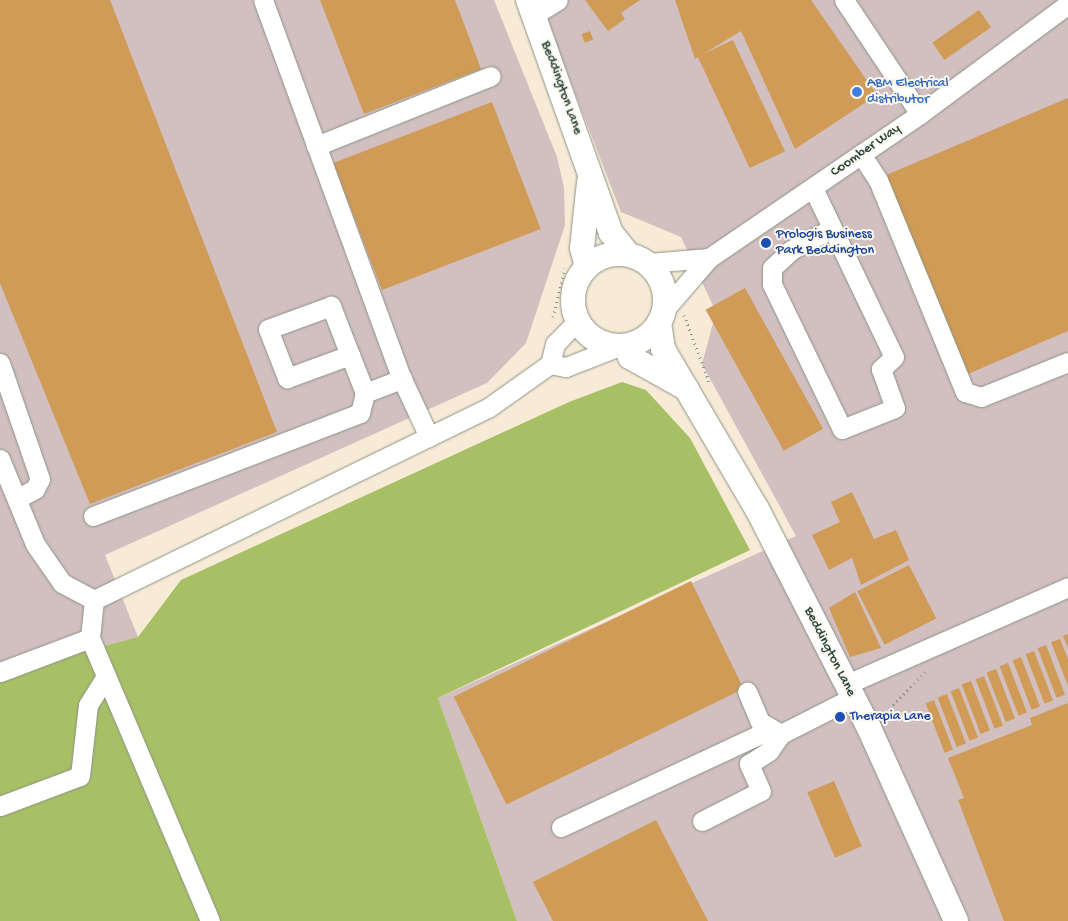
<!DOCTYPE html>
<style>
body{margin:0}
#map{position:relative;width:1068px;height:921px;overflow:hidden;background:#f7ead6;font-family:"Gochi Hand",sans-serif}
div>[style]{position:absolute}
.industrial>*{inset:0;background:#d2bfbf}
.green>*{inset:0;background:#a8c065}
.building>*{inset:0;background:#cf9b56;transform-origin:0 0}
.path>*{height:3px;margin-top:-1.5px;transform-origin:0;background:repeating-linear-gradient(90deg,#8b9485 0 1px,transparent 0 5px)}
.roads{filter:drop-shadow(0 0 1px #8b9485) drop-shadow(0 0 1px #8b9485)}
.minor>*{height:19px;margin:-9.5px;padding:0 9.5px;transform-origin:9.5px;border-radius:9.5px;background:#fff}
.major>*{height:24px;margin:-12px;padding:0 12px;transform-origin:12px;border-radius:12px;background:#fff}
.major>.ring{margin:-12px;padding:0;box-sizing:content-box;background:none;border:24px solid #fff;border-radius:50%}
.dots>*{width:14px;height:14px;translate:-50% -50%;box-sizing:border-box;border:2px solid #fbf7ec;border-radius:50%}
span{translate:-50% -50%;white-space:nowrap;text-align:center;line-height:1.15;-webkit-text-stroke:4px #fbf7ec;paint-order:stroke}
.shop-label{font-size:14px;color:#366cbe}
.left{translate:0 -50%;text-align:left}
.street-label{font-size:14px;color:#1f3d34}
.transit-label{font-size:14px;color:#164399}
</style>
<div id="map">
<div class="industrial">
<div style="clip-path:polygon(0 0,494px 0,557px 157px,564px 188px,565px 225px,526px 343px,487px 383px,105px 555px,138px 637px,0 673px)"></div>
<div style="clip-path:polygon(539px 0,1068px 0,1068px 921px,517px 921px,438px 698px,796px 536px,702px 364px,716px 312px,681px 237px,621px 212px)"></div>
</div>
<div class="green">
<div style="clip-path:polygon(622px 382px,646px 390px,690px 438px,750px 550px,438px 698px,517px 921px,0 921px,0 673px,138px 637px,181px 580px,569px 402px)"></div>
</div>
<div class="building">
<div style="clip-path:polygon(0 0,110px 0,277px 432px,90px 504px,0 283px)"></div>
<div style="clip-path:polygon(320px 0,455px 0,481px 69px,364px 114px)"></div>
<div style="clip-path:polygon(585px 0,640px 0,621px 13px,625px 19px,608px 31px)"></div>
<div style="clip-path:polygon(675px 0,811px 0,877px 95px,795px 149px,741px 31px,695px 59px)"></div>
<div style="left:979px;top:10px;width:21px;height:57px;rotate:55deg"></div>
<div style="left:590px;top:31px;width:9px;height:9px;rotate:69deg"></div>
<div style="left:733px;top:40px;width:123px;height:39px;rotate:65deg"></div>
<div style="clip-path:polygon(1068px 98px,1068px 331px,968px 374px,884px 176px)"></div>
<div style="left:492px;top:102px;width:136px;height:170px;rotate:69deg"></div>
<div style="left:745px;top:288px;width:161px;height:45px;rotate:61deg"></div>
<div style="clip-path:polygon(852px 492px,874px 539px,896px 530px,909px 560px,861px 585px,852px 558px,829px 570px,812px 535px,840px 522px,831px 502px)"></div>
<div style="left:909px;top:565px;width:60px;height:58px;rotate:63deg"></div>
<div style="left:691px;top:581px;width:120px;height:264px;rotate:64deg"></div>
<div style="clip-path:polygon(855px 592px,881px 648px,850px 657px,829px 608px)"></div>
<div style="clip-path:polygon(1068px 634px,1068px 648px,1063px 636px)"></div>
<div style="clip-path:polygon(1060px 639px,1068px 659px,1068px 686px,1051px 642px)"></div>
<div style="left:1046px;top:645px;width:53px;height:9px;rotate:69deg"></div>
<div style="left:1034px;top:651px;width:53px;height:9px;rotate:69deg"></div>
<div style="left:1021px;top:657px;width:53px;height:9px;rotate:69deg"></div>
<div style="left:1008px;top:663px;width:53px;height:9px;rotate:69deg"></div>
<div style="left:996px;top:669px;width:53px;height:10px;rotate:69deg"></div>
<div style="left:984px;top:676px;width:53px;height:9px;rotate:69deg"></div>
<div style="left:971px;top:681px;width:53px;height:10px;rotate:69deg"></div>
<div style="left:959px;top:688px;width:53px;height:9px;rotate:69deg"></div>
<div style="left:947px;top:694px;width:53px;height:10px;rotate:69deg"></div>
<div style="left:934px;top:700px;width:53px;height:9px;rotate:69deg"></div>
<div style="clip-path:polygon(1068px 703px,1068px 921px,1004px 921px,958px 800px,964px 798px,948px 758px,1032px 725px,1030px 718px)"></div>
<div style="left:834px;top:781px;width:71px;height:29px;rotate:67deg"></div>
<div style="clip-path:polygon(656px 820px,708px 921px,553px 921px,533px 882px)"></div>
</div>
<div class="path">
<div style="left:684px;top:315px;width:71px;rotate:69.3deg"></div>
<div style="left:553px;top:317px;width:50px;rotate:-76.2deg"></div>
<div style="left:886px;top:712px;width:57px;rotate:-45.7deg"></div>
</div>
<div class="roads">
<div class="minor">
<div style="left:263px;top:0;width:404px;rotate:69.9deg"></div>
<div style="left:402px;top:379px;width:64px;rotate:65deg"></div>
<div style="left:844px;top:0;width:137px;rotate:56.3deg"></div>
<div style="left:534px;top:15px;width:28px;rotate:-32deg"></div>
<div style="left:316px;top:146px;width:188px;rotate:-21.8deg"></div>
<div style="left:861px;top:154px;width:31px;rotate:57deg"></div>
<div style="left:878px;top:180px;width:229px;rotate:67.7deg"></div>
<div style="left:965px;top:392px;width:17px;rotate:17deg"></div>
<div style="left:981px;top:397px;width:94px;rotate:-21.9deg"></div>
<div style="left:813px;top:188px;width:187px;rotate:64.4deg"></div>
<div style="left:894px;top:357px;width:18px;rotate:137deg"></div>
<div style="left:881px;top:369px;width:41px;rotate:70.3deg"></div>
<div style="left:895px;top:408px;width:57px;rotate:158.4deg"></div>
<div style="left:842px;top:429px;width:161px;rotate:-115.8deg"></div>
<div style="left:772px;top:284px;width:16px;rotate:-90deg"></div>
<div style="left:772px;top:268px;width:26px;rotate:-43deg"></div>
<div style="left:791px;top:250px;width:45px;rotate:-27.7deg"></div>
<div style="left:648px;top:263px;width:61px;rotate:-4.7deg"></div>
<div style="left:665px;top:309px;width:67px;rotate:-49.2deg"></div>
<div style="left:709px;top:258px;width:255px;rotate:-34.3deg"></div>
<div style="left:920px;top:114px;width:184px;rotate:-36.6deg"></div>
<div style="left:0;top:363px;width:123px;rotate:71deg"></div>
<div style="left:40px;top:479px;width:11px;rotate:117deg"></div>
<div style="left:35px;top:489px;width:19px;rotate:152deg"></div>
<div style="left:550px;top:364px;width:16px;rotate:11deg"></div>
<div style="left:566px;top:367px;width:55px;rotate:-21.4deg"></div>
<div style="left:365px;top:393px;width:40px;rotate:-21deg"></div>
<div style="left:0;top:459px;width:92px;rotate:67.6deg"></div>
<div style="left:35px;top:544px;width:47px;rotate:55.3deg"></div>
<div style="left:62px;top:583px;width:36px;rotate:28deg"></div>
<div style="left:93px;top:516px;width:286px;rotate:-21.1deg"></div>
<div style="left:360px;top:413px;width:21px;rotate:-76deg"></div>
<div style="left:365px;top:393px;width:41px;rotate:-111.5deg"></div>
<div style="left:350px;top:355px;width:53px;rotate:-111.2deg"></div>
<div style="left:331px;top:306px;width:67px;rotate:159.9deg"></div>
<div style="left:268px;top:329px;width:53px;rotate:68.8deg"></div>
<div style="left:287px;top:378px;width:67px;rotate:-20.1deg"></div>
<div style="left:94px;top:600px;width:438px;rotate:-26deg"></div>
<div style="left:488px;top:408px;width:76px;rotate:-35.4deg"></div>
<div style="left:550px;top:364px;width:21px;rotate:-76deg"></div>
<div style="left:555px;top:344px;width:33px;rotate:-46deg"></div>
<div style="left:94px;top:600px;width:38px;rotate:96deg"></div>
<div style="left:90px;top:638px;width:307px;rotate:67deg"></div>
<div style="left:0;top:672px;width:96px;rotate:-20.7deg"></div>
<div style="left:845px;top:685px;width:244px;rotate:-23.7deg"></div>
<div style="left:0;top:806px;width:85px;rotate:-20.6deg"></div>
<div style="left:80px;top:776px;width:71px;rotate:-83.6deg"></div>
<div style="left:88px;top:705px;width:34px;rotate:-58deg"></div>
<div style="left:702px;top:821px;width:66px;rotate:-27deg"></div>
<div style="left:761px;top:791px;width:30px;rotate:-114deg"></div>
<div style="left:749px;top:764px;width:24px;rotate:-33deg"></div>
<div style="left:769px;top:751px;width:21px;rotate:-55deg"></div>
<div style="left:781px;top:734px;width:24px;rotate:-150deg"></div>
<div style="left:760px;top:722px;width:33px;rotate:-113deg"></div>
<div style="left:561px;top:827px;width:220px;rotate:-25deg"></div>
<div style="left:760px;top:734px;width:21px"></div>
<div style="left:781px;top:734px;width:80px;rotate:-26.9deg"></div>
</div>
<div class="major">
<div style="left:528px;top:0;width:247px;rotate:70.4deg"></div>
<div style="left:611px;top:233px;width:28px;rotate:51deg"></div>
<div class="ring" style="left:573px;top:254px;width:68px;height:68px"></div>
<div style="left:587px;top:267px;width:20px;rotate:-105deg"></div>
<div style="left:582px;top:248px;width:66px;rotate:-83.9deg"></div>
<div style="left:659px;top:323px;width:26px;rotate:81deg"></div>
<div style="left:663px;top:349px;width:186px;rotate:59.6deg"></div>
<div style="left:757px;top:509px;width:246px;rotate:62.9deg"></div>
<div style="left:869px;top:728px;width:212px;rotate:65.7deg"></div>
<div style="left:626px;top:347px;width:11px;rotate:68deg"></div>
<div style="left:630px;top:357px;width:65px;rotate:29.3deg"></div>
</div>
</div>
<div class="dots">
<div style="left:857px;top:92px;background:#3f7fe0"></div>
<div style="left:766px;top:243px;background:#1a4fb4"></div>
<div style="left:840px;top:717px;background:#1a4fb4"></div>
</div>
<div class="shop-label">
<span class="left" style="left:867px;top:92px">ABM Electrical<br>distributor</span>
</div>
<div class="street-label">
<span style="left:561px;top:88px;rotate:70deg">Beddington Lane</span>
<span style="left:866px;top:151px;rotate:-35deg">Coomber Way</span>
<span style="left:829px;top:652px;rotate:63deg">Beddington Lane</span>
</div>
<div class="transit-label">
<span class="left" style="left:776px;top:243px">Prologis Business<br>Park Beddington</span>
<span class="left" style="left:850px;top:717px">Therapia Lane</span>
</div>
</div>
